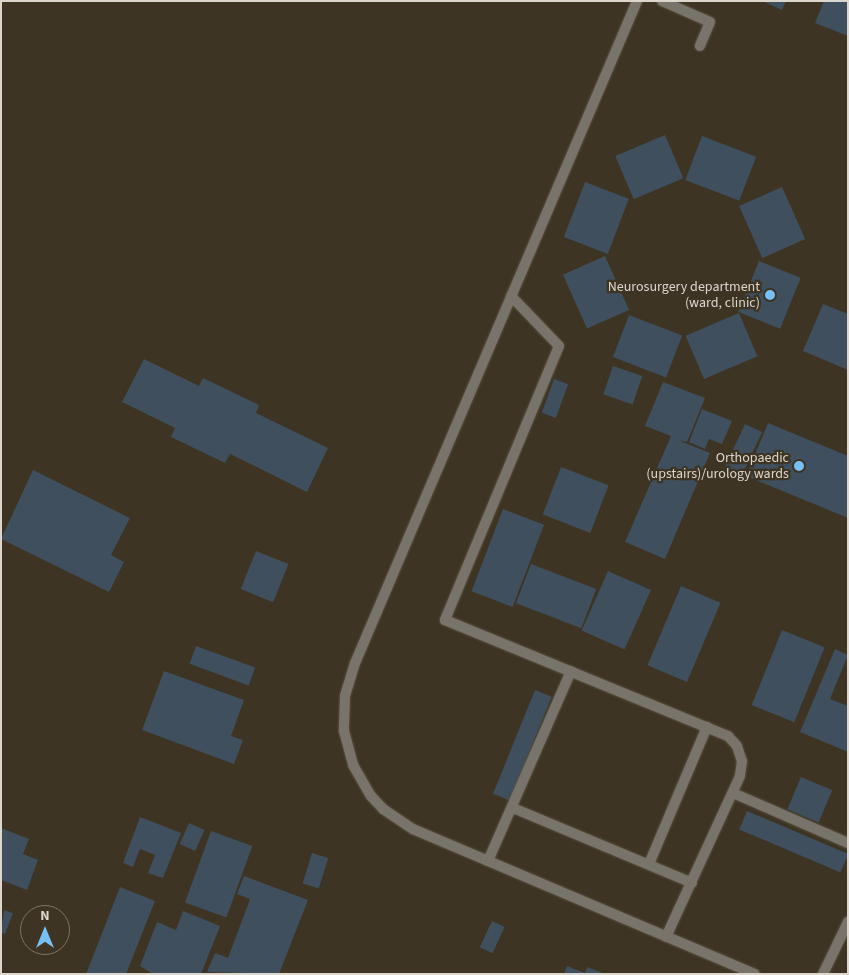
<!DOCTYPE html>
<style>
body{margin:0}
#map{position:relative;width:849px;height:975px;overflow:hidden;background:#3d3423;font-family:"Source Sans 3",sans-serif}
div>[style]{position:absolute}
.building>*{inset:0;background:#3f4f5d;transform-origin:0 0}
.roads{filter:drop-shadow(0 0 1px #5a5141) drop-shadow(0 0 1px #5a5141)}
.service>*{height:10px;margin:-5px;padding:0 5px;transform-origin:5px;border-radius:5px;background:#78746b}
.dots>*{width:14px;height:14px;translate:-50% -50%;box-sizing:border-box;border:2px solid #3d3423;border-radius:50%}
span{translate:-50% -50%;white-space:nowrap;text-align:center;line-height:1.15;-webkit-text-stroke:4.5px #3d3423;paint-order:stroke}
.poi-label{font-size:14px;color:#dcd6cc}
.right{translate:-100% -50%;text-align:right}
.frame{position:absolute;inset:0;border:2px solid #dcd6cc;pointer-events:none}
.north{position:absolute;left:20px;top:905px;width:50px;height:50px;box-sizing:border-box;background:#3d3423;border:1px solid #7d7567;border-radius:50%;rotate:0deg;font-size:14px;font-weight:700;line-height:20px;text-align:center;color:#dcd6cc}
.north::after{content:'';display:block;margin:auto;width:18px;height:22px;background:#77bff7;clip-path:polygon(50% 0,100% 100%,50% 72%,0 100%)}
</style>
<div id="map">
<div class="building">
<div style="clip-path:polygon(762px 1px,786px 1px,782px 10px)"></div>
<div style="clip-path:polygon(824px 1px,848px 1px,848px 36px,815px 23px)"></div>
<div style="left:665px;top:135px;width:47px;height:54px;rotate:67deg"></div>
<div style="left:702px;top:136px;width:58px;height:47px;rotate:21deg"></div>
<div style="left:585px;top:182px;width:47px;height:59px;rotate:21deg"></div>
<div style="left:782px;top:187px;width:57px;height:47px;rotate:66deg"></div>
<div style="left:605px;top:256px;width:59px;height:46px;rotate:66deg"></div>
<div style="left:759px;top:261px;width:45px;height:55px;rotate:22deg"></div>
<div style="clip-path:polygon(823px 304px,848px 314px,848px 370px,803px 351px)"></div>
<div style="left:739px;top:313px;width:47px;height:58px;rotate:67deg"></div>
<div style="left:629px;top:315px;width:57px;height:45px;rotate:21deg"></div>
<div style="clip-path:polygon(144px 359px,199px 386px,203px 378px,259px 405px,256px 413px,328px 448px,307px 492px,230px 454px,225px 463px,171px 437px,175px 428px,122px 402px)"></div>
<div style="left:613px;top:366px;width:31px;height:30px;rotate:19deg"></div>
<div style="left:554px;top:379px;width:15px;height:36px;rotate:20deg"></div>
<div style="clip-path:polygon(663px 382px,705px 398px,687px 442px,678px 440px,710px 453px,665px 559px,625px 542px,671px 436px,645px 426px)"></div>
<div style="clip-path:polygon(702px 409px,732px 421px,722px 444px,709px 439px,705px 449px,689px 442px)"></div>
<div style="clip-path:polygon(768px 423px,848px 456px,848px 518px,746px 476px)"></div>
<div style="left:745px;top:424px;width:19px;height:50px;rotate:25deg"></div>
<div style="left:561px;top:467px;width:51px;height:51px;rotate:21deg"></div>
<div style="clip-path:polygon(33px 470px,130px 518px,111px 555px,124px 562px,109px 592px,1px 539px)"></div>
<div style="left:503px;top:509px;width:44px;height:88px;rotate:21deg"></div>
<div style="left:256px;top:551px;width:35px;height:41px;rotate:22deg"></div>
<div style="left:531px;top:564px;width:70px;height:42px;rotate:21deg"></div>
<div style="left:608px;top:571px;width:47px;height:65px;rotate:24deg"></div>
<div style="left:681px;top:586px;width:43px;height:86px;rotate:23deg"></div>
<div style="left:782px;top:630px;width:46px;height:81px;rotate:22deg"></div>
<div style="left:196px;top:646px;width:63px;height:19px;rotate:20deg"></div>
<div style="clip-path:polygon(835px 649px,848px 655px,830px 699px,848px 706px,848px 752px,800px 732px)"></div>
<div style="clip-path:polygon(164px 671px,244px 700px,231px 736px,243px 740px,234px 764px,142px 730px)"></div>
<div style="left:535px;top:690px;width:18px;height:112px;rotate:22deg"></div>
<div style="left:801px;top:777px;width:34px;height:35px;rotate:23deg"></div>
<div style="left:747px;top:811px;width:110px;height:20px;rotate:23deg"></div>
<div style="clip-path:polygon(140px 817px,181px 833px,163px 878px,148px 873px,155px 855px,140px 849px,133px 867px,123px 863px)"></div>
<div style="left:189px;top:823px;width:17px;height:23px;rotate:24deg"></div>
<div style="clip-path:polygon(1px 828px,29px 839px,23px 854px,38px 860px,27px 890px,1px 880px)"></div>
<div style="left:211px;top:831px;width:44px;height:76px;rotate:20deg"></div>
<div style="left:312px;top:853px;width:17px;height:32px;rotate:17deg"></div>
<div style="clip-path:polygon(244px 876px,308px 900px,279px 974px,207px 972px,215px 953px,228px 958px,250px 899px,237px 894px)"></div>
<div style="clip-path:polygon(120px 887px,155px 901px,126px 974px,86px 974px)"></div>
<div style="clip-path:polygon(4px 910px,13px 913px,5px 934px,1px 933px)"></div>
<div style="clip-path:polygon(183px 911px,220px 926px,201px 974px,153px 974px,140px 966px,157px 922px,176px 930px)"></div>
<div style="left:492px;top:921px;width:14px;height:29px;rotate:25deg"></div>
<div style="clip-path:polygon(567px 966px,585px 973px,587px 967px,605px 974px,564px 974px)"></div>
</div>
<div class="roads">
<div class="service">
<div style="left:637px;top:1px;width:720px;rotate:113.07deg"></div>
<div style="left:355px;top:663px;width:34px;rotate:107deg"></div>
<div style="left:345px;top:696px;width:35px;rotate:92deg"></div>
<div style="left:344px;top:731px;width:35px;rotate:75deg"></div>
<div style="left:353px;top:765px;width:36px;rotate:60deg"></div>
<div style="left:371px;top:796px;width:18px;rotate:47deg"></div>
<div style="left:383px;top:809px;width:36px;rotate:34deg"></div>
<div style="left:413px;top:829px;width:371px;rotate:23deg"></div>
<div style="left:662px;top:1px;width:52px;rotate:23.6deg"></div>
<div style="left:710px;top:22px;width:26px;rotate:113deg"></div>
<div style="left:511px;top:296px;width:69px;rotate:46.2deg"></div>
<div style="left:559px;top:346px;width:297px;rotate:112.6deg"></div>
<div style="left:445px;top:620px;width:306px;rotate:22.3deg"></div>
<div style="left:728px;top:736px;width:13px;rotate:48deg"></div>
<div style="left:737px;top:746px;width:16px;rotate:72deg"></div>
<div style="left:742px;top:761px;width:15px;rotate:98deg"></div>
<div style="left:740px;top:776px;width:177px;rotate:114.7deg"></div>
<div style="left:733px;top:793px;width:125px;rotate:23.5deg"></div>
<div style="left:513px;top:808px;width:194px;rotate:22.7deg"></div>
<div style="left:488px;top:861px;width:207px;rotate:-66.4deg"></div>
<div style="left:649px;top:864px;width:149px;rotate:-67.1deg"></div>
<div style="left:823px;top:974px;width:58px;rotate:-64.3deg"></div>
</div>
</div>
<div class="dots">
<div style="left:770px;top:295px;background:#77bff7"></div>
<div style="left:799px;top:466px;background:#77bff7"></div>
</div>
<div class="poi-label">
<span class="right" style="left:760px;top:295px">Neurosurgery department<br>(ward, clinic)</span>
<span class="right" style="left:789px;top:466px">Orthopaedic<br>(upstairs)/urology wards</span>
</div>
<div class="frame"></div>
<div class="north">N</div>
</div>
